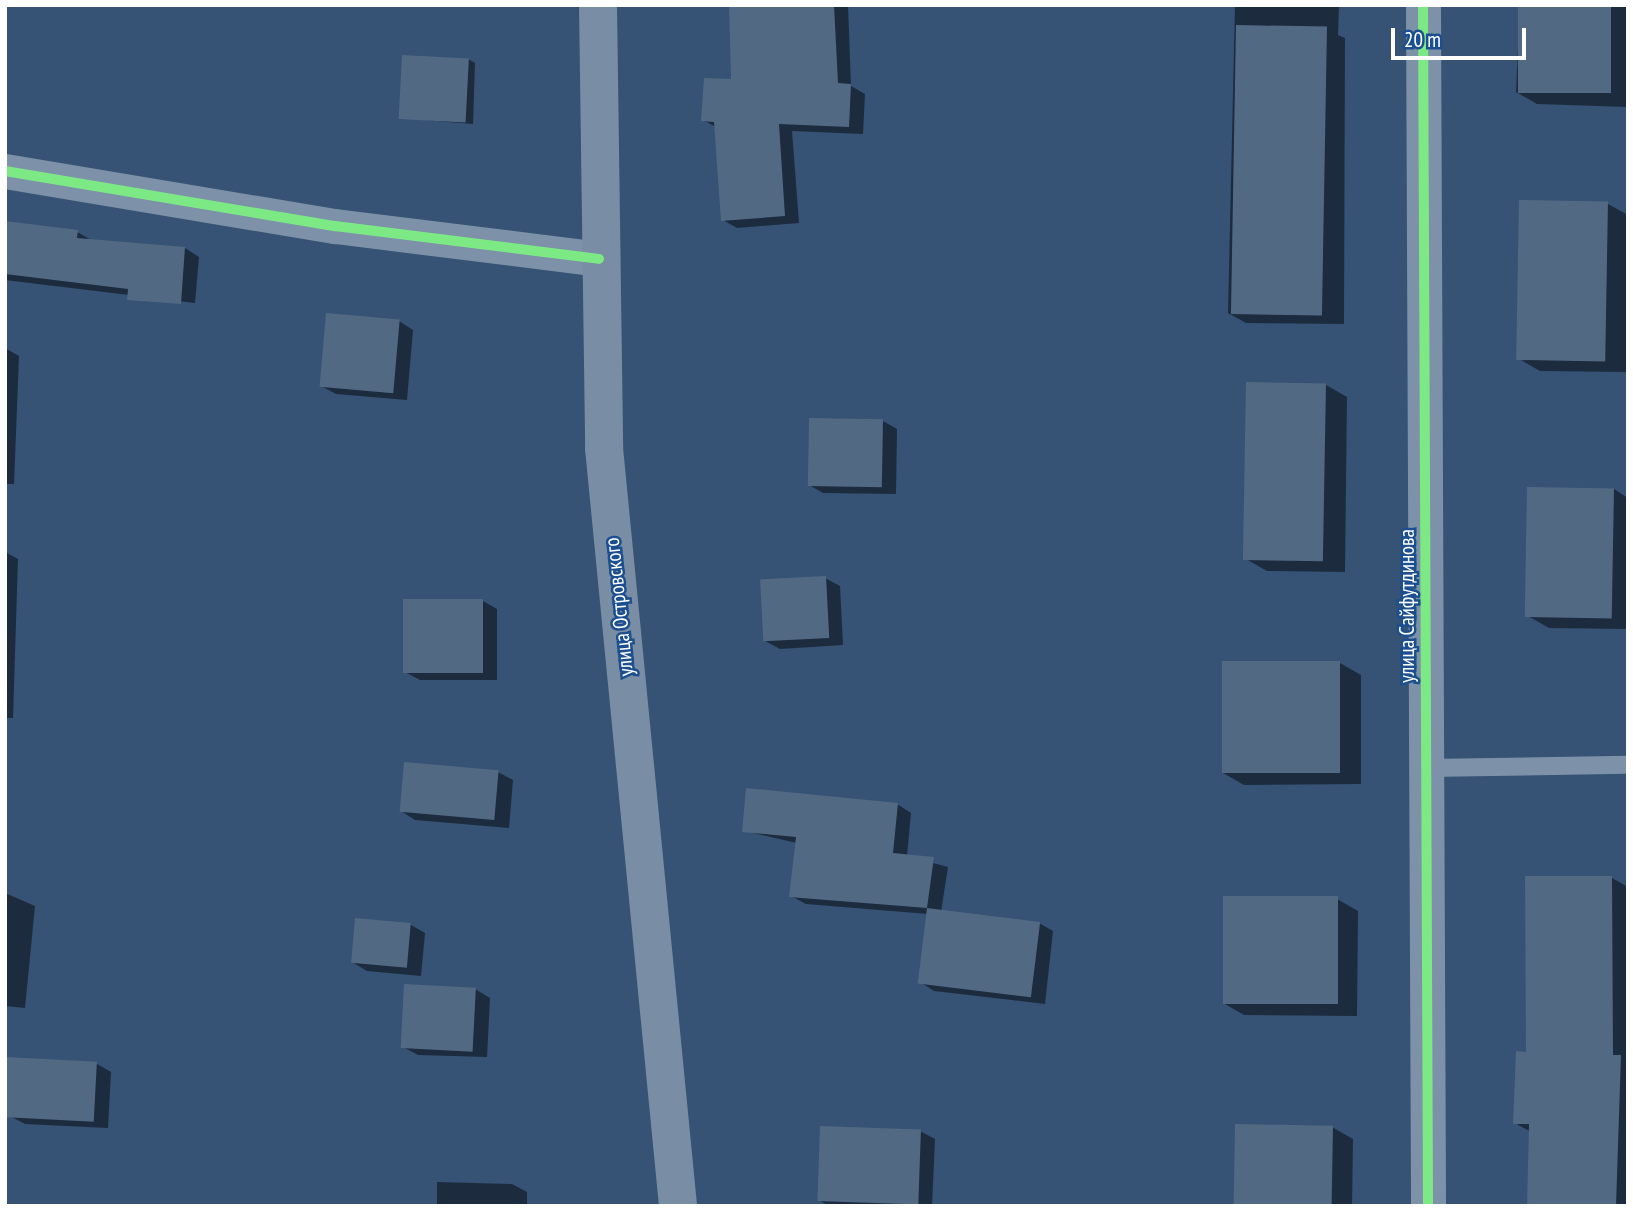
<!DOCTYPE html>
<meta charset="utf-8">
<style>
body{margin:0}
#map{position:relative;width:1633px;height:1211px;overflow:hidden;background:#365274;font-family:"PT Sans Narrow",sans-serif}
div>[style]{position:absolute}
.shadow>*{inset:0;background:#0007}
.building>*{inset:0;background:#526984;transform-origin:0 0}
.service>*{height:18px;margin:-9px;padding:0 9px;transform-origin:9px;border-radius:9px;background:#7d92a8}
.minor>*{height:35px;margin:-17.5px;padding:0 17.5px;transform-origin:17.5px;border-radius:17.5px;background:#7d92a8}
.secondary>*{height:38px;margin:-19px;padding:0 19px;transform-origin:19px;border-radius:19px;background:#798da4}
.cycleway>*{height:10px;margin:-5px;padding:0 5px;transform-origin:5px;border-radius:5px;background:#7ce984}
span{translate:-50% -50%;white-space:nowrap;text-align:center;line-height:1.15;-webkit-text-stroke:5px #1b4f8f;paint-order:stroke}
.street-label{font-size:21px;color:#fff}
.frame{position:absolute;inset:0;border:7px solid #fff;pointer-events:none}
.scale{position:absolute;left:1391px;top:28px;width:135px;height:32px;box-sizing:border-box;border:4px solid #fff;border-top:0;padding-left:9px;font-size:21px;line-height:24px;white-space:nowrap;color:#fff;-webkit-text-stroke:5px #1b4f8f;paint-order:stroke}
</style>
<div id="map">
<div class="shadow">
<div style="clip-path:polygon(730px 5px,848px 5px,851px 86px,865px 94px,863px 134px,792px 131px,799px 223px,737px 228px,723px 220px,716px 127px,703px 120px,733px 81px)"></div>
<div style="clip-path:polygon(1235px 5px,1339px 5px,1338px 35px,1345px 38px,1344px 324px,1246px 323px,1228px 313px)"></div>
<div style="clip-path:polygon(1520px 5px,1628px 5px,1628px 107px,1537px 104px,1516px 92px)"></div>
<div style="clip-path:polygon(468px 59px,475px 63px,473px 124px,401px 118px)"></div>
<div style="clip-path:polygon(1608px 204px,1628px 215px,1626px 372px,1540px 371px,1519px 359px)"></div>
<div style="clip-path:polygon(5px 223px,77px 232px,93px 241px,185px 248px,199px 257px,195px 303px,5px 280px)"></div>
<div style="clip-path:polygon(399px 321px,413px 330px,407px 400px,336px 394px,321px 386px)"></div>
<div style="clip-path:polygon(5px 348px,19px 356px,14px 484px,5px 484px)"></div>
<div style="clip-path:polygon(1326px 385px,1347px 397px,1345px 572px,1267px 571px,1246px 559px)"></div>
<div style="clip-path:polygon(811px 420px,883px 421px,897px 429px,896px 494px,823px 493px,809px 485px)"></div>
<div style="clip-path:polygon(1614px 489px,1628px 498px,1628px 629px,1549px 628px,1528px 616px)"></div>
<div style="clip-path:polygon(5px 552px,18px 559px,13px 718px,5px 718px)"></div>
<div style="clip-path:polygon(825px 578px,840px 586px,843px 645px,780px 649px,765px 641px)"></div>
<div style="clip-path:polygon(483px 601px,497px 609px,497px 680px,420px 680px,405px 672px)"></div>
<div style="clip-path:polygon(1340px 663px,1361px 675px,1361px 784px,1244px 785px,1223px 773px)"></div>
<div style="clip-path:polygon(498px 772px,513px 780px,509px 828px,415px 820px,401px 811px)"></div>
<div style="clip-path:polygon(897px 804px,911px 813px,907px 856px,948px 867px,941px 912px,1039px 923px,1053px 931px,1045px 1004px,934px 991px,920px 982px,928px 914px,806px 904px,791px 896px,797px 843px,744px 831px)"></div>
<div style="clip-path:polygon(1612px 878px,1628px 887px,1628px 1206px,1529px 1206px,1531px 1132px,1515px 1123px,1528px 1053px)"></div>
<div style="clip-path:polygon(5px 893px,35px 906px,25px 1008px,5px 1006px)"></div>
<div style="clip-path:polygon(1337px 899px,1358px 911px,1357px 1016px,1244px 1015px,1223px 1003px)"></div>
<div style="clip-path:polygon(357px 920px,411px 925px,425px 933px,421px 976px,367px 971px,352px 962px)"></div>
<div style="clip-path:polygon(475px 989px,490px 998px,487px 1057px,418px 1055px,403px 1047px)"></div>
<div style="clip-path:polygon(97px 1064px,111px 1072px,108px 1128px,25px 1124px,10px 1116px)"></div>
<div style="clip-path:polygon(1332px 1127px,1353px 1139px,1352px 1206px,1236px 1206px)"></div>
<div style="clip-path:polygon(920px 1131px,935px 1139px,932px 1206px,829px 1206px,819px 1200px)"></div>
<div style="clip-path:polygon(437px 1182px,512px 1184px,527px 1192px,527px 1206px,437px 1206px)"></div>
</div>
<div class="building">
<div style="clip-path:polygon(729px 5px,834px 5px,838px 83px,851px 84px,849px 127px,779px 124px,785px 216px,721px 221px,714px 122px,701px 121px,704px 78px,731px 79px)"></div>
<div style="left:1518px;top:5px;width:93px;height:88px"></div>
<div style="left:1236px;top:25px;width:91px;height:289px;rotate:1deg"></div>
<div style="left:402px;top:55px;width:67px;height:64px;rotate:3deg"></div>
<div style="left:1519px;top:200px;width:89px;height:160px;rotate:1deg"></div>
<div style="clip-path:polygon(5px 221px,78px 230px,77px 238px,185px 247px,181px 304px,127px 300px,128px 289px,5px 274px)"></div>
<div style="left:326px;top:313px;width:74px;height:74px;rotate:5deg"></div>
<div style="left:1246px;top:382px;width:80px;height:178px;rotate:1deg"></div>
<div style="left:809px;top:418px;width:74px;height:68px;rotate:1deg"></div>
<div style="left:1527px;top:487px;width:87px;height:130px;rotate:1deg"></div>
<div style="left:826px;top:576px;width:62px;height:66px;rotate:87deg"></div>
<div style="left:403px;top:599px;width:80px;height:74px"></div>
<div style="left:1340px;top:661px;width:112px;height:118px;rotate:90deg"></div>
<div style="left:404px;top:762px;width:95px;height:50px;rotate:5deg"></div>
<div style="clip-path:polygon(746px 788px,898px 803px,893px 853px,934px 857px,927px 908px,789px 897px,796px 837px,742px 832px)"></div>
<div style="clip-path:polygon(1525px 876px,1612px 876px,1613px 1055px,1621px 1055px,1616px 1206px,1527px 1206px,1529px 1124px,1513px 1124px,1516px 1051px,1526px 1052px)"></div>
<div style="left:1223px;top:896px;width:115px;height:108px"></div>
<div style="left:927px;top:908px;width:114px;height:76px;rotate:7deg"></div>
<div style="left:355px;top:918px;width:56px;height:45px;rotate:5deg"></div>
<div style="left:404px;top:984px;width:72px;height:64px;rotate:3deg"></div>
<div style="left:5px;top:1057px;width:92px;height:60px;rotate:3deg"></div>
<div style="left:1235px;top:1124px;width:98px;height:82px;rotate:1deg"></div>
<div style="left:820px;top:1126px;width:101px;height:75px;rotate:2deg"></div>
</div>
<div class="service">
<div style="left:1427px;top:768px;width:201px;rotate:-0.9deg"></div>
</div>
<div class="minor">
<div style="left:1423px;top:5px;width:1201px;rotate:89.76deg"></div>
<div style="left:5px;top:171px;width:335px;rotate:9.5deg"></div>
<div style="left:335px;top:226px;width:266px;rotate:7.1deg"></div>
</div>
<div class="secondary">
<div style="left:598px;top:5px;width:443px;rotate:89.2deg"></div>
<div style="left:604px;top:448px;width:762px;rotate:84.42deg"></div>
</div>
<div class="cycleway">
<div style="left:1423px;top:5px;width:1201px;rotate:89.76deg"></div>
<div style="left:5px;top:171px;width:335px;rotate:9.5deg"></div>
<div style="left:335px;top:226px;width:266px;rotate:7.1deg"></div>
</div>
<div class="street-label">
<span style="left:1407px;top:606px;rotate:-90deg">улица Сайфутдинова</span>
<span style="left:619px;top:607px;rotate:-96deg">улица Островского</span>
</div>
<div class="frame"></div>
<div class="scale">20 m</div>
</div>
